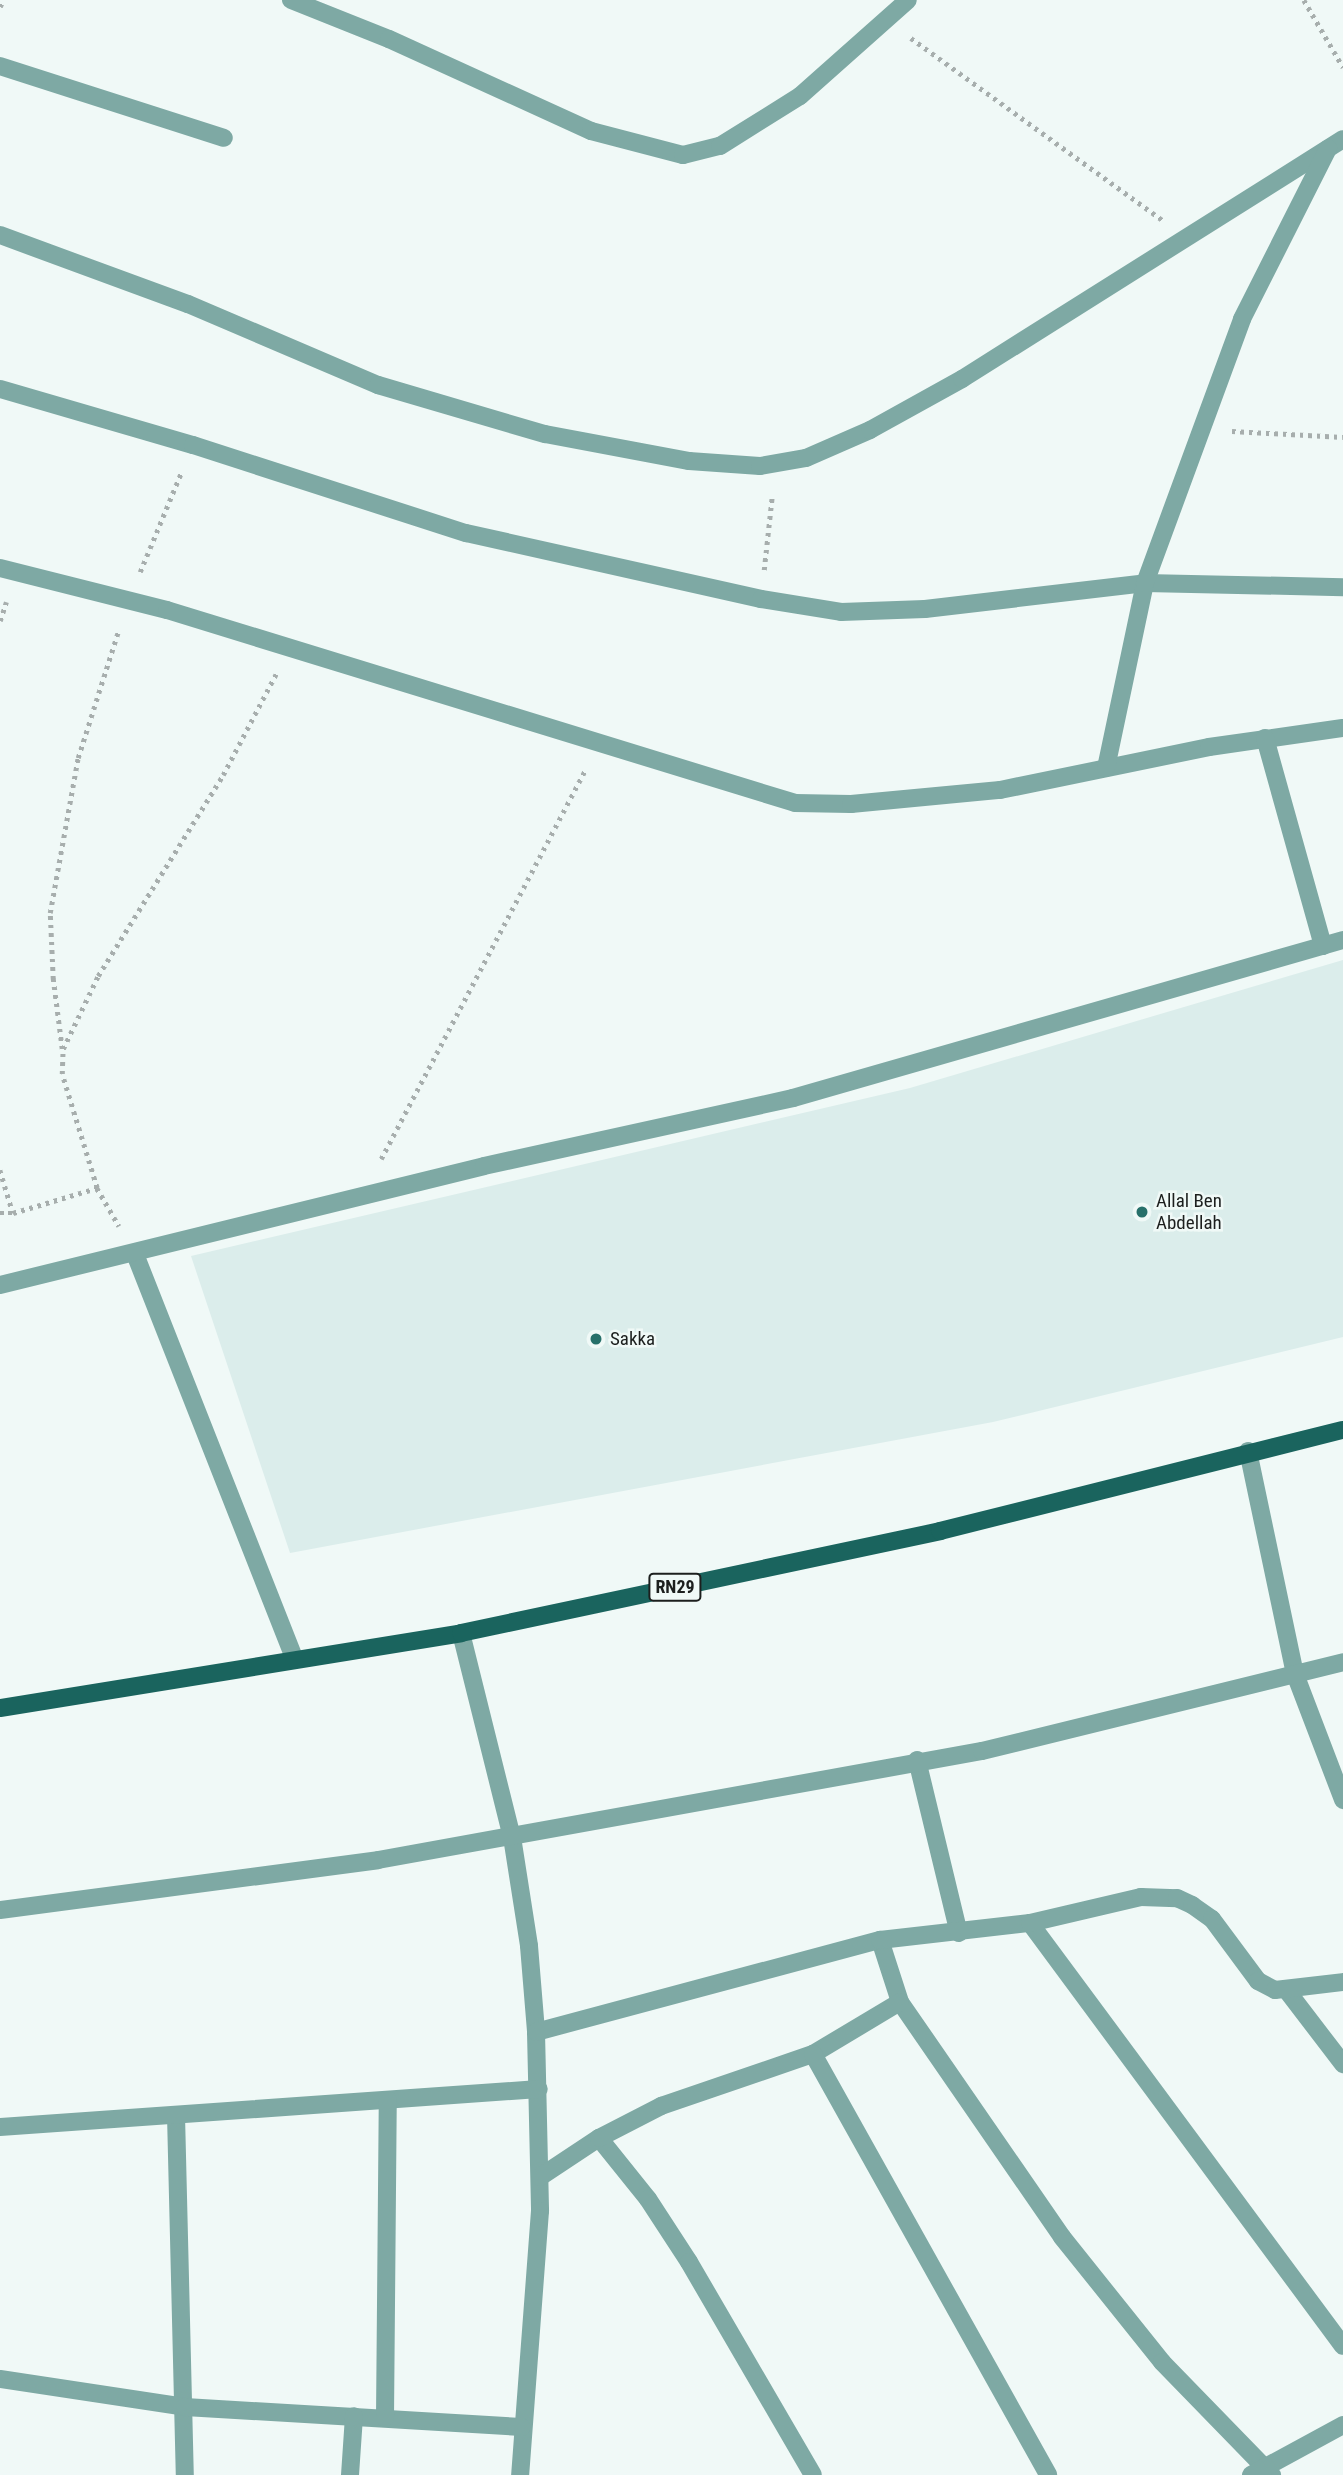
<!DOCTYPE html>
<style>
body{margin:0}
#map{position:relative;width:1343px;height:2475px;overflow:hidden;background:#f0f9f7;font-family:"Roboto Condensed",sans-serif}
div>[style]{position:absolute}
.built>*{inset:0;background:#dbedeb}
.path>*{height:4.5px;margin-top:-2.25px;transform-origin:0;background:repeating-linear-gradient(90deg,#a7aead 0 3.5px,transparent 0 8.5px)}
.street>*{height:18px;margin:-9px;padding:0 9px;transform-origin:9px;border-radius:9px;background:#7ea9a4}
.primary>*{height:18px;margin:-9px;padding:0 9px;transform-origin:9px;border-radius:9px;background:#1a645e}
.dots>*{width:19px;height:19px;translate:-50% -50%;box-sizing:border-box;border:4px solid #f0f9f7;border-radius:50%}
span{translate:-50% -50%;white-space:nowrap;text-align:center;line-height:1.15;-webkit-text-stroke:5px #f0f9f7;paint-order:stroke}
.shield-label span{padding:2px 5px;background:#f0f9f7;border:2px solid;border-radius:5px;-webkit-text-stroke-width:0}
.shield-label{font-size:18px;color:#1c1f1e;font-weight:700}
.poi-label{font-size:19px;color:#1c1f1e}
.left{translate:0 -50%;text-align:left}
</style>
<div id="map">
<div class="built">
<div style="clip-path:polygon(1343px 960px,1343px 1337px,993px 1422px,290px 1553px,191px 1256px,910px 1088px)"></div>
</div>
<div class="path">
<div style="left:1304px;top:0;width:78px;rotate:59.8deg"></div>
<div style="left:0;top:7px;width:8px;rotate:-67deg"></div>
<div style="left:911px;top:38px;width:310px;rotate:35.9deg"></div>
<div style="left:1232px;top:431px;width:111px;rotate:3.1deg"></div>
<div style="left:764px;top:570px;width:74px;rotate:-83.8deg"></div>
<div style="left:140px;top:572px;width:107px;rotate:-67.5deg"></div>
<div style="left:0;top:621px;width:20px;rotate:-72deg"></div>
<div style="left:62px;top:1049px;width:71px;rotate:-97.3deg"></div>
<div style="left:53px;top:979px;width:66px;rotate:-92.6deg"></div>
<div style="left:50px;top:913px;width:158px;rotate:-79.8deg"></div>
<div style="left:78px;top:758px;width:135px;rotate:-72.4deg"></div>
<div style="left:381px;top:1159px;width:439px;rotate:-62.3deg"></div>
<div style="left:0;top:1170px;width:45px;rotate:73.2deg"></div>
<div style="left:13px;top:1213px;width:88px;rotate:-16.6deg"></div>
<div style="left:97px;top:1188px;width:119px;rotate:-107.1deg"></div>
<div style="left:62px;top:1074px;width:25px;rotate:-88deg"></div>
<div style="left:63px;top:1049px;width:81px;rotate:-64.4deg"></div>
<div style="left:98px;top:976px;width:237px;rotate:-58.1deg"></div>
<div style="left:223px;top:775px;width:114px;rotate:-62.3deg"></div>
<div style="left:97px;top:1188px;width:44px;rotate:59.9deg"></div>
<div style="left:0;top:1213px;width:13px"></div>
</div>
<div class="street">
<div style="left:291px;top:0;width:105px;rotate:21.7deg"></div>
<div style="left:389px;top:39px;width:222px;rotate:24.5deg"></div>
<div style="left:591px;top:131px;width:95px;rotate:14.6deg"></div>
<div style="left:683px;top:155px;width:38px;rotate:-14deg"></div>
<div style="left:720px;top:146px;width:94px;rotate:-32deg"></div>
<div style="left:800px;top:96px;width:144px;rotate:-41.6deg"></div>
<div style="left:0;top:66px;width:235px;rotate:17.8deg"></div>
<div style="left:0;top:235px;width:200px;rotate:20.2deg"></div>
<div style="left:188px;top:304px;width:207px;rotate:23.1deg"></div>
<div style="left:378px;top:385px;width:174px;rotate:16.4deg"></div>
<div style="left:545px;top:434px;width:147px;rotate:10.6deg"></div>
<div style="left:689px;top:461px;width:71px;rotate:4deg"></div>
<div style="left:760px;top:466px;width:47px;rotate:-9.9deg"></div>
<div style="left:806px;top:458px;width:70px;rotate:-23.6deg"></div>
<div style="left:870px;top:430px;width:105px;rotate:-29deg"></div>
<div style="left:962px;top:379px;width:450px;rotate:-32.2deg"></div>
<div style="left:0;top:389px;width:201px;rotate:16.2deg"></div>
<div style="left:193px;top:445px;width:287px;rotate:17.9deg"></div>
<div style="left:466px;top:533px;width:302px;rotate:12.6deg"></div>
<div style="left:761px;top:599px;width:81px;rotate:9.2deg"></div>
<div style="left:841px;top:612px;width:84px;rotate:-2deg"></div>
<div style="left:925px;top:609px;width:222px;rotate:-6.7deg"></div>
<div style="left:1145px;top:583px;width:198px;rotate:1.2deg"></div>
<div style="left:0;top:568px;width:172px;rotate:14.1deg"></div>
<div style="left:167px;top:610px;width:657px;rotate:17.08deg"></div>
<div style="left:795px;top:803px;width:56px;rotate:1deg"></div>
<div style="left:851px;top:804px;width:150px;rotate:-5.4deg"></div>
<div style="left:1000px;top:790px;width:213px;rotate:-11.6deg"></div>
<div style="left:1209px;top:747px;width:135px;rotate:-8.1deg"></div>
<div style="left:1265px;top:738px;width:216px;rotate:74.4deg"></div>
<div style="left:1106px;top:768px;width:189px;rotate:-78.1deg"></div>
<div style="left:1145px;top:583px;width:281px;rotate:-69.8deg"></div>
<div style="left:1242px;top:319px;width:191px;rotate:-63.2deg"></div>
<div style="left:135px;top:1254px;width:436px;rotate:68.5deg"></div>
<div style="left:0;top:1285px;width:498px;rotate:-13.8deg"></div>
<div style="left:484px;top:1166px;width:316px;rotate:-12.4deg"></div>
<div style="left:793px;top:1098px;width:572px;rotate:-16.03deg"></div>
<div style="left:1248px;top:1451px;width:228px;rotate:78.1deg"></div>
<div style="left:1295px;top:1674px;width:135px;rotate:69.1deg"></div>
<div style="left:461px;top:1633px;width:210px;rotate:76deg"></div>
<div style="left:512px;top:1837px;width:110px;rotate:81.1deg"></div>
<div style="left:529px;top:1946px;width:86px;rotate:85.3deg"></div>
<div style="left:536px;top:2032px;width:179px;rotate:88.7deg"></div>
<div style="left:540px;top:2211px;width:265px;rotate:94.3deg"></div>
<div style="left:917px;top:1760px;width:178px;rotate:76.4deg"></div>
<div style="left:0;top:1910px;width:381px;rotate:-7.5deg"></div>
<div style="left:378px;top:1860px;width:614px;rotate:-10.23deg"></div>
<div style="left:982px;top:1751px;width:372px;rotate:-13.8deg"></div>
<div style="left:1030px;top:1923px;width:526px;rotate:53.5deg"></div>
<div style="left:880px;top:1940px;width:65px;rotate:72.1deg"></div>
<div style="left:900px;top:2002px;width:285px;rotate:55.4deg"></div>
<div style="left:1062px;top:2237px;width:160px;rotate:51.3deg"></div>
<div style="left:1162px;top:2362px;width:158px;rotate:45.8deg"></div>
<div style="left:1288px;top:1992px;width:91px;rotate:52.6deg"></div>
<div style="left:536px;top:2032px;width:356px;rotate:-15deg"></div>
<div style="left:880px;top:1940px;width:151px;rotate:-6.5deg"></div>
<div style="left:1030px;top:1923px;width:114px;rotate:-13.2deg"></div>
<div style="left:1141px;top:1897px;width:36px;rotate:2deg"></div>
<div style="left:1177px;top:1898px;width:17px;rotate:25deg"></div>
<div style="left:1192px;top:1905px;width:24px;rotate:35deg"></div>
<div style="left:1212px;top:1919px;width:77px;rotate:53.4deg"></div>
<div style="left:1258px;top:1981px;width:19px;rotate:28deg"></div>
<div style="left:1275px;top:1990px;width:68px;rotate:-6.7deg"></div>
<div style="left:813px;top:2054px;width:101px;rotate:-30.9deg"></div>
<div style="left:176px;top:2115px;width:360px;rotate:88.6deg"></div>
<div style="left:0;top:2127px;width:540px;rotate:-4.03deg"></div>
<div style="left:599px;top:2138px;width:78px;rotate:51.2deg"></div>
<div style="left:648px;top:2199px;width:75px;rotate:56.9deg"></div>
<div style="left:689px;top:2262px;width:246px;rotate:59.8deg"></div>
<div style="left:540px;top:2177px;width:71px;rotate:-33.5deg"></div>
<div style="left:599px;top:2138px;width:70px;rotate:-27.3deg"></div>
<div style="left:661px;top:2106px;width:161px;rotate:-18.9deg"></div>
<div style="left:813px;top:2054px;width:482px;rotate:60.8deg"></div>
<div style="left:0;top:2379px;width:187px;rotate:8.6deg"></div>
<div style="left:185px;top:2407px;width:337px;rotate:3.4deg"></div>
<div style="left:385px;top:2418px;width:318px;rotate:-89.5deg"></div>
<div style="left:350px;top:2475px;width:59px;rotate:-86.1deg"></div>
<div style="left:1251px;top:2475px;width:105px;rotate:-28.5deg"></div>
</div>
<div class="primary">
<div style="left:0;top:1708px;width:467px;rotate:-9.2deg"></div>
<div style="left:461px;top:1633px;width:490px;rotate:-12deg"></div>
<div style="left:940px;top:1531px;width:415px;rotate:-14.1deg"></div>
</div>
<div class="dots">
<div style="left:1142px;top:1212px;background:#27706a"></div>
<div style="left:596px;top:1339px;background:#27706a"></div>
</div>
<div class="shield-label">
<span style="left:675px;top:1587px">RN29</span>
</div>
<div class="poi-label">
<span class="left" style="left:1156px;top:1212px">Allal Ben<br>Abdellah</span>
<span class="left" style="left:610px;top:1339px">Sakka</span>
</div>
</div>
